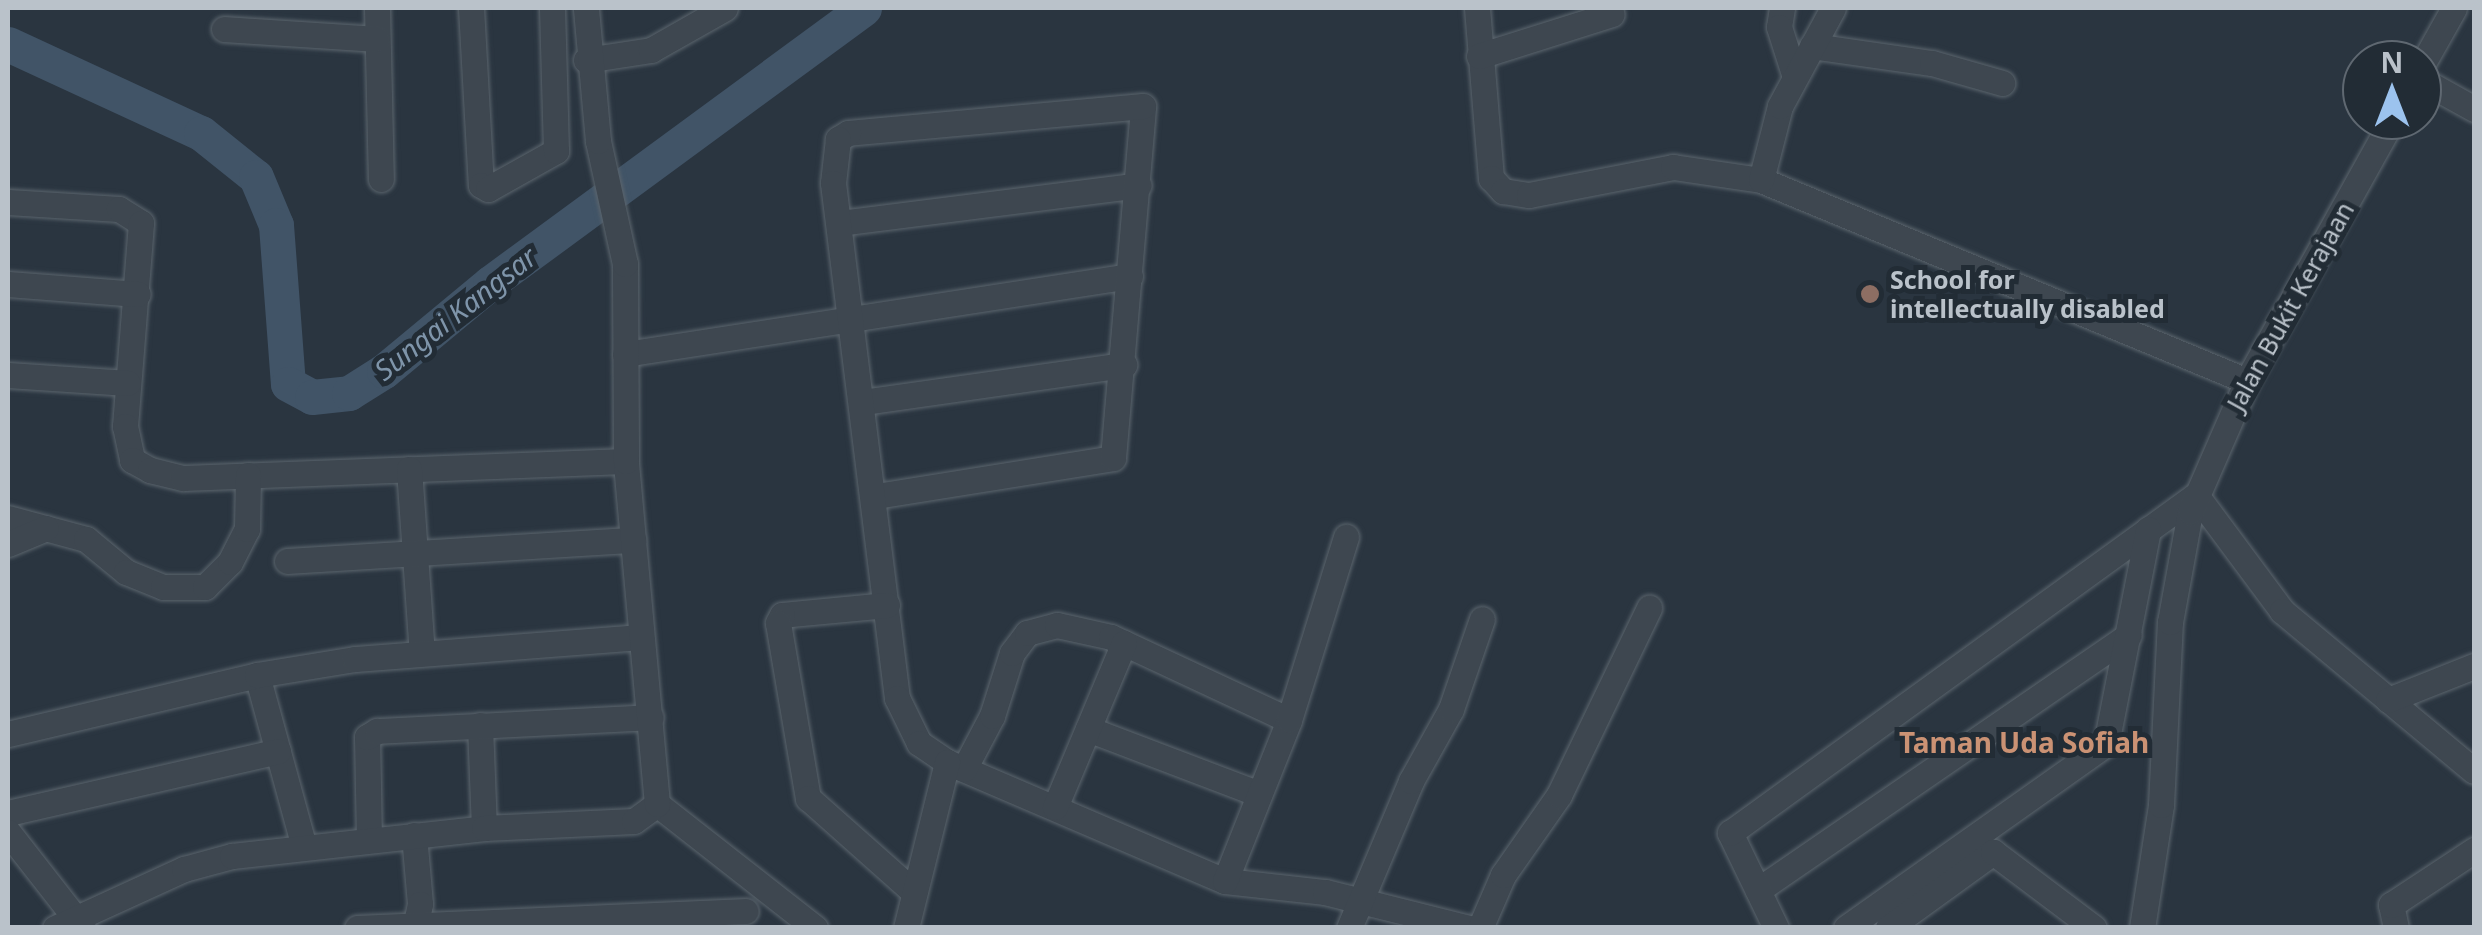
<!DOCTYPE html>
<style>
body{margin:0}
#map{position:relative;width:2482px;height:935px;overflow:hidden;background:#2a3540;font-family:"Noto Sans",sans-serif}
div>[style]{position:absolute}
.river>*{height:35px;margin:-17.5px;padding:0 17.5px;transform-origin:17.5px;border-radius:17.5px;background:#415467}
.roads{filter:drop-shadow(0 0 2px #5b656d) drop-shadow(0 0 2px #5b656d)}
.minor>*{height:25px;margin:-12.5px;padding:0 12.5px;transform-origin:12.5px;border-radius:12.5px;background:#3e4750}
.dots>*{width:28px;height:28px;translate:-50% -50%;box-sizing:border-box;border:5px solid #222c35;border-radius:50%}
span{translate:-50% -50%;white-space:nowrap;text-align:center;line-height:1.15;-webkit-text-stroke:10px #222c35;paint-order:stroke}
.poi-label{font-size:25px;color:#bac2ca;font-weight:700}
.left{translate:0 -50%;text-align:left}
.street-label{font-size:25px;color:#bac2ca}
.water-label{font-size:28px;color:#7f95aa;font-style:italic}
.neighbourhood-label{font-size:28px;color:#cb9274;font-weight:700}
.frame{position:absolute;inset:0;border:10px solid #bac2ca;pointer-events:none}
.north{position:absolute;left:2342px;top:40px;width:100px;height:100px;box-sizing:border-box;background:#222c35;border:2px solid #5f6871;border-radius:50%;rotate:0deg;font-size:28px;font-weight:700;line-height:40px;text-align:center;color:#bac2ca}
.north::after{content:'';display:block;margin:auto;width:35px;height:45px;background:#9cc3ee;clip-path:polygon(50% 0,100% 100%,50% 72%,0 100%)}
</style>
<div id="map">
<div class="river">
<div style="left:8px;top:44px;width:213px;rotate:24.8deg"></div>
<div style="left:201px;top:133px;width:70px;rotate:38.7deg"></div>
<div style="left:256px;top:177px;width:52px;rotate:67.4deg"></div>
<div style="left:276px;top:225px;width:159px;rotate:85.7deg"></div>
<div style="left:288px;top:384px;width:27px;rotate:28deg"></div>
<div style="left:312px;top:397px;width:37px;rotate:-6deg"></div>
<div style="left:349px;top:393px;width:41px;rotate:-32.2deg"></div>
<div style="left:384px;top:371px;width:138px;rotate:-39.7deg"></div>
<div style="left:490px;top:283px;width:464px;rotate:-36.3deg"></div>
</div>
<div class="roads">
<div class="minor">
<div style="left:377px;top:8px;width:171px;rotate:88.7deg"></div>
<div style="left:471px;top:8px;width:177px;rotate:86.8deg"></div>
<div style="left:481px;top:185px;width:8px;rotate:30deg"></div>
<div style="left:488px;top:189px;width:78px;rotate:-29.2deg"></div>
<div style="left:556px;top:151px;width:143px;rotate:-91.6deg"></div>
<div style="left:1477px;top:8px;width:171px;rotate:85.3deg"></div>
<div style="left:1491px;top:178px;width:18px;rotate:47deg"></div>
<div style="left:1503px;top:191px;width:26px;rotate:9deg"></div>
<div style="left:1529px;top:195px;width:147px;rotate:-11deg"></div>
<div style="left:1673px;top:167px;width:89px;rotate:8.4deg"></div>
<div style="left:1761px;top:180px;width:526px;rotate:22.47deg"></div>
<div style="left:1782px;top:8px;width:19px;rotate:99deg"></div>
<div style="left:1779px;top:27px;width:52px;rotate:72.3deg"></div>
<div style="left:224px;top:29px;width:153px;rotate:3.7deg"></div>
<div style="left:1812px;top:46px;width:121px;rotate:8.1deg"></div>
<div style="left:1932px;top:63px;width:73px;rotate:15.9deg"></div>
<div style="left:1479px;top:56px;width:139px;rotate:-17.5deg"></div>
<div style="left:586px;top:60px;width:66px;rotate:-8.7deg"></div>
<div style="left:651px;top:50px;width:85px;rotate:-29.6deg"></div>
<div style="left:2422px;top:65px;width:65px;rotate:-60.7deg"></div>
<div style="left:2422px;top:80px;width:60px;rotate:29.1deg"></div>
<div style="left:1761px;top:180px;width:76px;rotate:-75.6deg"></div>
<div style="left:1780px;top:106px;width:111px;rotate:-61.6deg"></div>
<div style="left:8px;top:202px;width:111px;rotate:3.6deg"></div>
<div style="left:119px;top:209px;width:26px;rotate:32deg"></div>
<div style="left:141px;top:223px;width:204px;rotate:94.5deg"></div>
<div style="left:125px;top:426px;width:35px;rotate:78deg"></div>
<div style="left:132px;top:460px;width:21px;rotate:29deg"></div>
<div style="left:150px;top:470px;width:34px;rotate:14deg"></div>
<div style="left:183px;top:478px;width:443px;rotate:-2.2deg"></div>
<div style="left:839px;top:223px;width:302px;rotate:-7.2deg"></div>
<div style="left:8px;top:284px;width:130px;rotate:4.4deg"></div>
<div style="left:625px;top:354px;width:511px;rotate:-8.78deg"></div>
<div style="left:8px;top:375px;width:120px;rotate:3.8deg"></div>
<div style="left:863px;top:402px;width:264px;rotate:-8.1deg"></div>
<div style="left:409px;top:469px;width:184px;rotate:86deg"></div>
<div style="left:2196px;top:495px;width:144px;rotate:53.4deg"></div>
<div style="left:2282px;top:611px;width:250px;rotate:39.8deg"></div>
<div style="left:876px;top:496px;width:240px;rotate:-9.1deg"></div>
<div style="left:1113px;top:458px;width:353px;rotate:-85.1deg"></div>
<div style="left:1143px;top:106px;width:296px;rotate:174.8deg"></div>
<div style="left:848px;top:133px;width:12px;rotate:149deg"></div>
<div style="left:838px;top:139px;width:44px;rotate:96.5deg"></div>
<div style="left:833px;top:183px;width:519px;rotate:82.92deg"></div>
<div style="left:897px;top:698px;width:50px;rotate:63.9deg"></div>
<div style="left:919px;top:743px;width:34px;rotate:34deg"></div>
<div style="left:947px;top:762px;width:302px;rotate:23.2deg"></div>
<div style="left:1225px;top:881px;width:101px;rotate:6.3deg"></div>
<div style="left:1325px;top:892px;width:148px;rotate:14deg"></div>
<div style="left:8px;top:518px;width:81px;rotate:15.1deg"></div>
<div style="left:86px;top:539px;width:52px;rotate:39.5deg"></div>
<div style="left:126px;top:572px;width:40px;rotate:22deg"></div>
<div style="left:163px;top:587px;width:42px"></div>
<div style="left:205px;top:587px;width:35px;rotate:-45deg"></div>
<div style="left:230px;top:562px;width:37px;rotate:-63deg"></div>
<div style="left:247px;top:529px;width:54px;rotate:-88.9deg"></div>
<div style="left:8px;top:544px;width:41px;rotate:-22.8deg"></div>
<div style="left:287px;top:561px;width:347px;rotate:-3.5deg"></div>
<div style="left:887px;top:605px;width:105px;rotate:174.6deg"></div>
<div style="left:782px;top:615px;width:9px;rotate:117deg"></div>
<div style="left:778px;top:623px;width:178px;rotate:80.3deg"></div>
<div style="left:808px;top:798px;width:142px;rotate:41.6deg"></div>
<div style="left:257px;top:675px;width:178px;rotate:74.7deg"></div>
<div style="left:2388px;top:700px;width:92px;rotate:-21.6deg"></div>
<div style="left:480px;top:725px;width:103px;rotate:87.8deg"></div>
<div style="left:1088px;top:729px;width:183px;rotate:20.8deg"></div>
<div style="left:8px;top:734px;width:256px;rotate:-13.3deg"></div>
<div style="left:257px;top:675px;width:99px;rotate:-9.3deg"></div>
<div style="left:355px;top:659px;width:287px;rotate:-4.4deg"></div>
<div style="left:964px;top:769px;width:60px;rotate:-62.2deg"></div>
<div style="left:992px;top:716px;width:66px;rotate:-72.4deg"></div>
<div style="left:1012px;top:653px;width:25px;rotate:-53deg"></div>
<div style="left:1027px;top:633px;width:31px;rotate:-15deg"></div>
<div style="left:1057px;top:625px;width:55px;rotate:12.5deg"></div>
<div style="left:1111px;top:637px;width:196px;rotate:25deg"></div>
<div style="left:657px;top:804px;width:201px;rotate:38.1deg"></div>
<div style="left:1055px;top:807px;width:178px;rotate:-67.2deg"></div>
<div style="left:8px;top:813px;width:277px;rotate:-12.9deg"></div>
<div style="left:8px;top:832px;width:122px;rotate:52deg"></div>
<div style="left:414px;top:835px;width:69px;rotate:85deg"></div>
<div style="left:420px;top:904px;width:25px;rotate:102deg"></div>
<div style="left:369px;top:840px;width:103px;rotate:-91.1deg"></div>
<div style="left:367px;top:737px;width:12px;rotate:-31deg"></div>
<div style="left:377px;top:731px;width:274px;rotate:-2.9deg"></div>
<div style="left:1225px;top:881px;width:173px;rotate:-68.3deg"></div>
<div style="left:1289px;top:720px;width:192px;rotate:-72.7deg"></div>
<div style="left:1758px;top:890px;width:450px;rotate:-34.5deg"></div>
<div style="left:55px;top:928px;width:142px;rotate:-24.6deg"></div>
<div style="left:184px;top:869px;width:50px;rotate:-15.2deg"></div>
<div style="left:232px;top:856px;width:254px;rotate:-6.3deg"></div>
<div style="left:484px;top:828px;width:150px;rotate:-2.7deg"></div>
<div style="left:634px;top:821px;width:29px;rotate:-36deg"></div>
<div style="left:657px;top:804px;width:344px;rotate:-95.2deg"></div>
<div style="left:626px;top:461px;width:197px;rotate:-90.3deg"></div>
<div style="left:625px;top:264px;width:126px;rotate:-102.4deg"></div>
<div style="left:598px;top:141px;width:134px;rotate:-95.2deg"></div>
<div style="left:357px;top:928px;width:389px;rotate:-2.5deg"></div>
<div style="left:906px;top:928px;width:171px;rotate:-76.1deg"></div>
<div style="left:1349px;top:928px;width:160px;rotate:-67.1deg"></div>
<div style="left:1411px;top:781px;width:82px;rotate:-60.9deg"></div>
<div style="left:1451px;top:709px;width:95px;rotate:-71deg"></div>
<div style="left:1480px;top:928px;width:58px;rotate:-66.5deg"></div>
<div style="left:1503px;top:875px;width:98px;rotate:-55deg"></div>
<div style="left:1559px;top:795px;width:208px;rotate:-64.3deg"></div>
<div style="left:1776px;top:928px;width:106px;rotate:-115.8deg"></div>
<div style="left:1730px;top:833px;width:576px;rotate:-35.95deg"></div>
<div style="left:1846px;top:928px;width:319px;rotate:-35.3deg"></div>
<div style="left:2106px;top:744px;width:219px;rotate:-78.9deg"></div>
<div style="left:1888px;top:928px;width:130px;rotate:-35.9deg"></div>
<div style="left:1993px;top:852px;width:126px;rotate:37deg"></div>
<div style="left:2142px;top:928px;width:124px;rotate:-81.2deg"></div>
<div style="left:2161px;top:805px;width:183px;rotate:-87.2deg"></div>
<div style="left:2170px;top:622px;width:112px;rotate:-79.7deg"></div>
<div style="left:2190px;top:512px;width:143px;rotate:-66.5deg"></div>
<div style="left:2247px;top:381px;width:299px;rotate:-60.9deg"></div>
<div style="left:2396px;top:928px;width:24px;rotate:-102deg"></div>
<div style="left:2391px;top:905px;width:100px;rotate:-33.5deg"></div>
</div>
</div>
<div class="dots">
<div style="left:1870px;top:294px;background:#8d6e63"></div>
</div>
<div class="poi-label">
<span class="left" style="left:1890px;top:294px">School for<br>intellectually disabled</span>
</div>
<div class="street-label">
<span style="left:2290px;top:306px;rotate:-61deg">Jalan Bukit Kerajaan</span>
</div>
<div class="water-label">
<span style="left:455px;top:313px;rotate:-38deg">Sungai Kangsar</span>
</div>
<div class="neighbourhood-label">
<span style="left:2024px;top:742px">Taman Uda Sofiah</span>
</div>
<div class="frame"></div>
<div class="north">N</div>
</div>
